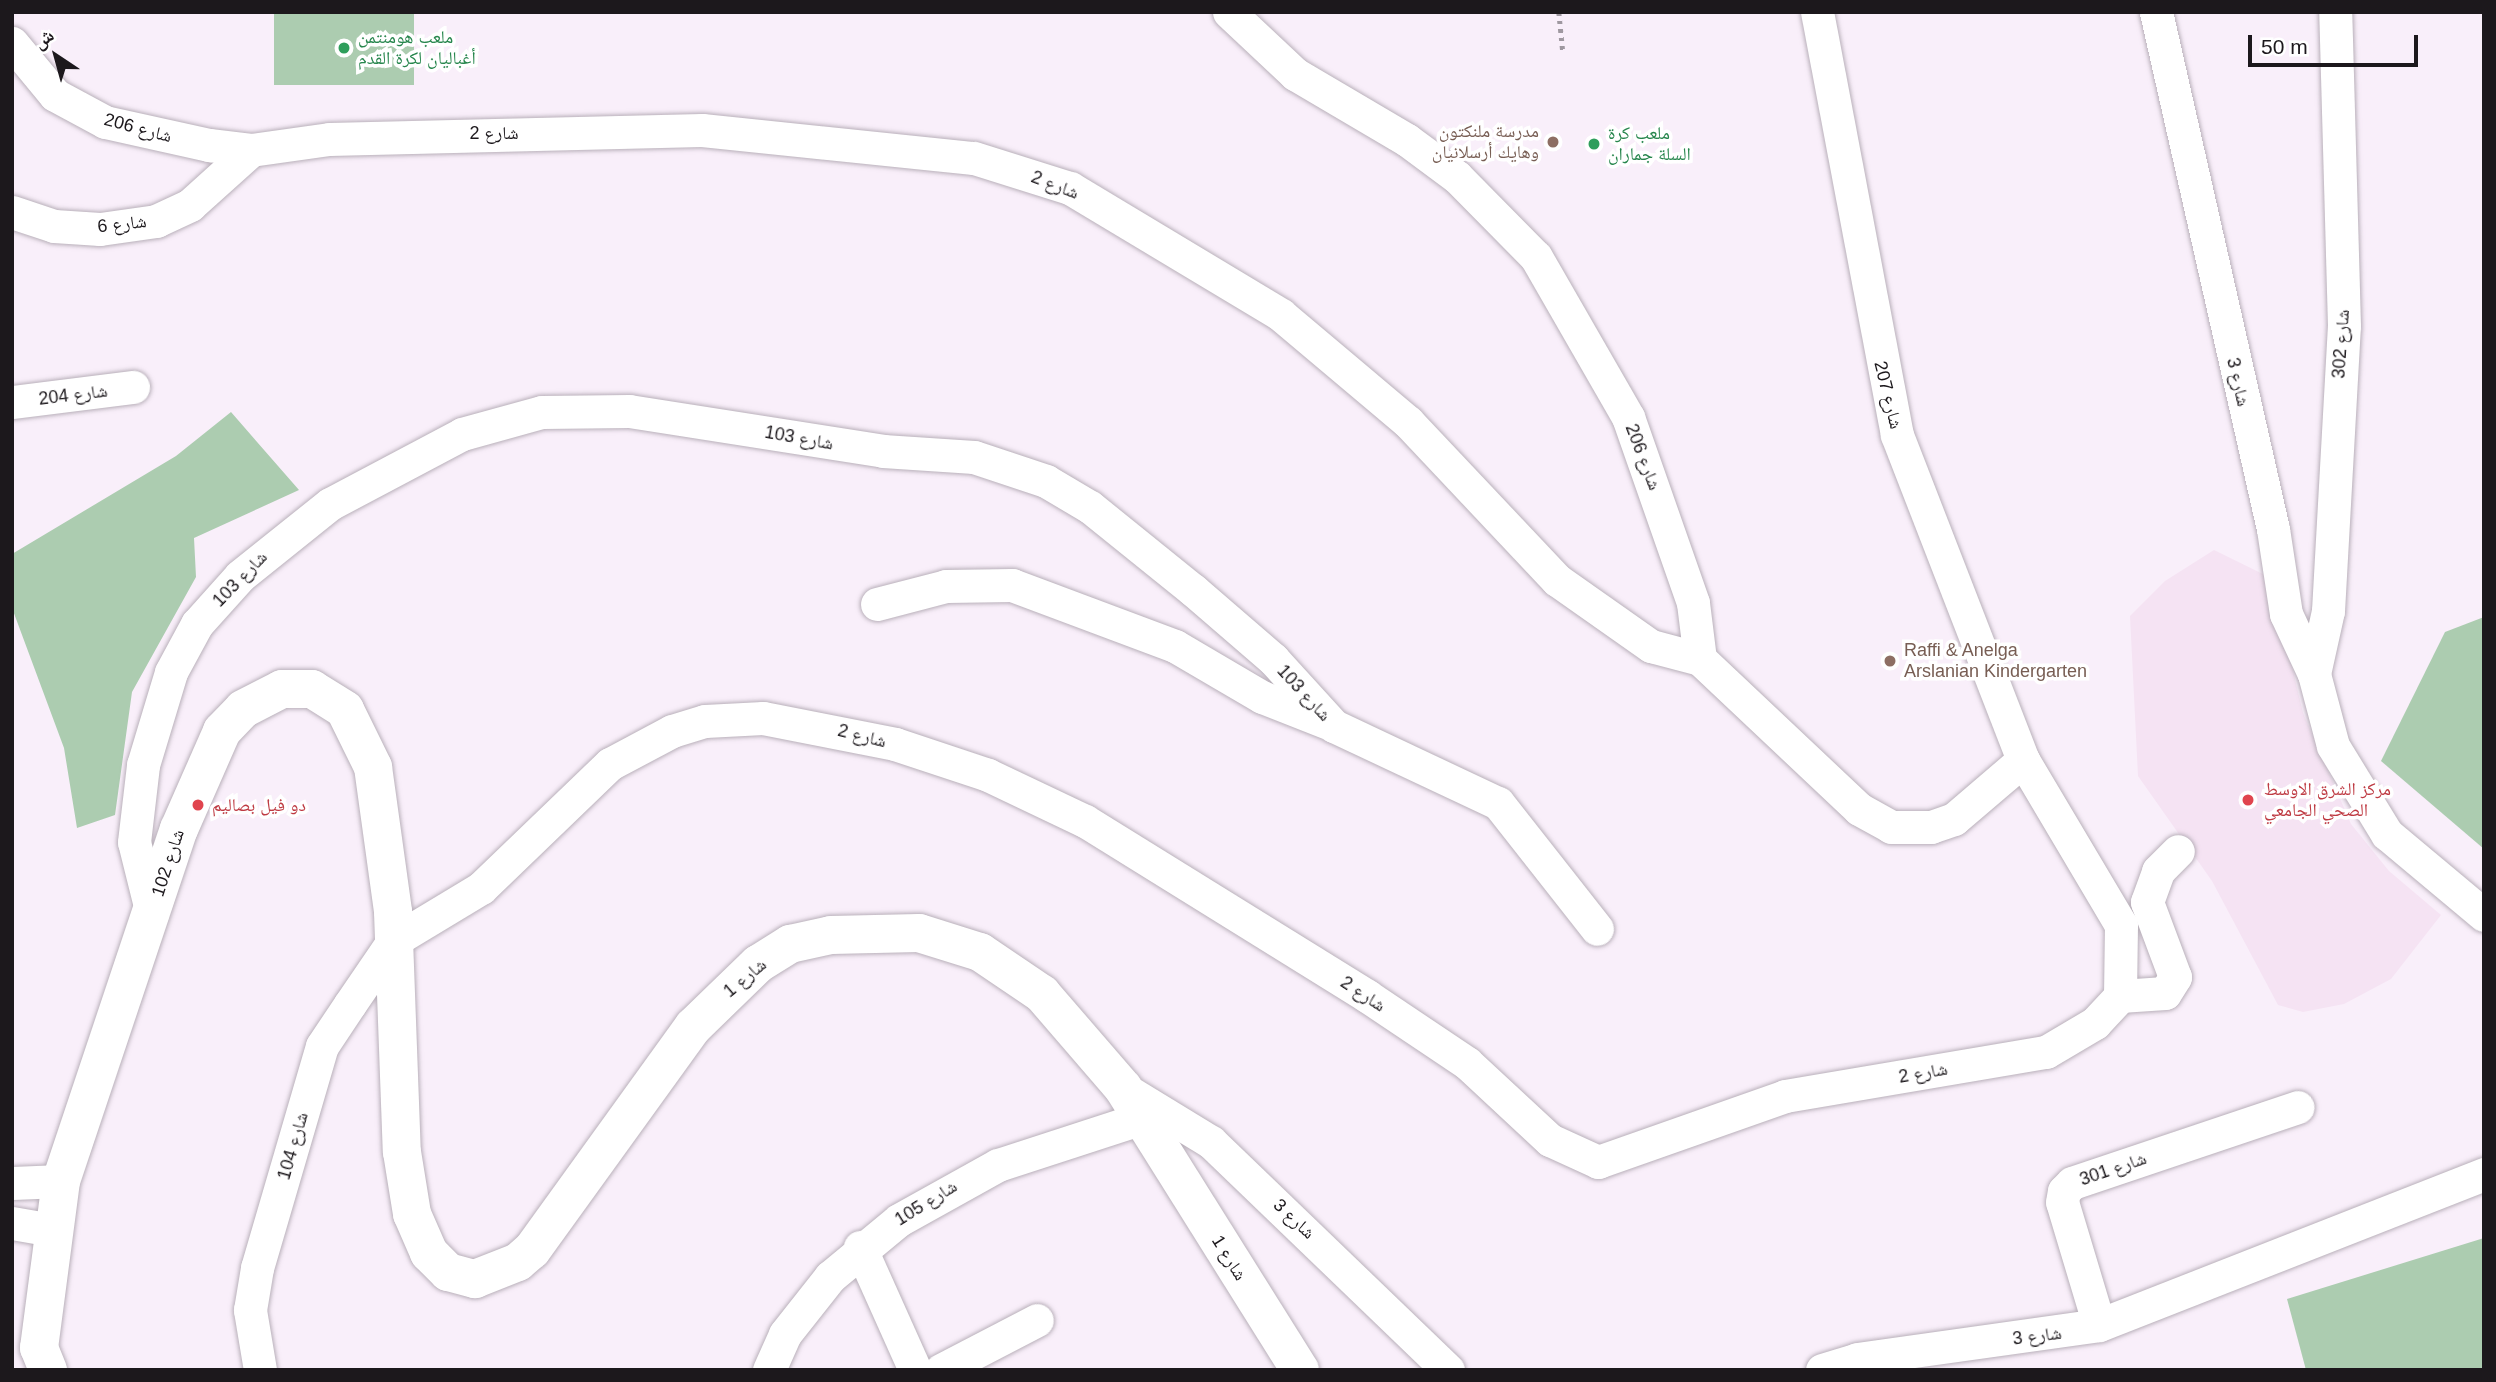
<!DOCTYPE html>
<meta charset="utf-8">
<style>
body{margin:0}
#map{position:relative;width:2496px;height:1382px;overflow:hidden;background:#f9effa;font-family:Helvetica,"Noto Naskh Arabic",sans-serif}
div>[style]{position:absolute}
.medical>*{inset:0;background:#f5e3f3}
.green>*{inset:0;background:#acccb0;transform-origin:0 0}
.path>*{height:4.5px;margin-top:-2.25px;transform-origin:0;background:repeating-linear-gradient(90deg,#9f98a0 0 3.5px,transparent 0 8.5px)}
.roads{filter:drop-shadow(0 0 2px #b9b0ba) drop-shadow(0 0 2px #b9b0ba)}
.minor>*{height:33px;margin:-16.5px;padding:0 16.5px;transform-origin:16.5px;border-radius:16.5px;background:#fff}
.major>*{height:38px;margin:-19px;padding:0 19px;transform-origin:19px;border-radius:19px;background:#fff}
.dots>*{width:19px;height:19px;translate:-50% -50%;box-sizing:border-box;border:4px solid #fff;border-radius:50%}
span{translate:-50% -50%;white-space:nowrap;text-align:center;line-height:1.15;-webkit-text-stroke:7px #fff;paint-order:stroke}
.leisure-label{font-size:18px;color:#27864d}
.left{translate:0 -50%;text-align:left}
.street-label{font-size:18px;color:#1c181c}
.education-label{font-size:18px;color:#785e54}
.right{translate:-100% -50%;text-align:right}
.health-label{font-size:18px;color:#be3a42}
.frame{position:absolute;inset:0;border:14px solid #1c181c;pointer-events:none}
.north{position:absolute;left:21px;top:21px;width:70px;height:70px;-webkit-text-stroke:5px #fff;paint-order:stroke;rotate:324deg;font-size:19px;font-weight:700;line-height:28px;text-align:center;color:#1c181c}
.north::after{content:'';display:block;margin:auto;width:24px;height:32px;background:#1c181c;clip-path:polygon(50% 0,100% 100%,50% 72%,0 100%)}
.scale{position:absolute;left:2248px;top:35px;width:170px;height:32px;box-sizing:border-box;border:4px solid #1c181c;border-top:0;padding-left:9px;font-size:21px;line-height:24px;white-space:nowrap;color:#1c181c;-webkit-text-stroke:5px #fff;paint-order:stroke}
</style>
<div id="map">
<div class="medical">
<div style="clip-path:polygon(2214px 550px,2271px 578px,2303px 713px,2351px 824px,2389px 871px,2441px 915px,2391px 979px,2344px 1004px,2303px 1012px,2278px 1005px,2212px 881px,2138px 776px,2130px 616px,2165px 581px)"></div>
</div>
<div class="green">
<div style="left:274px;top:12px;width:140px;height:73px"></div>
<div style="clip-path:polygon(231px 412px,299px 490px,194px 538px,196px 577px,132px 692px,115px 815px,77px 828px,64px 748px,12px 608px,12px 554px,176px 456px)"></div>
<div style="clip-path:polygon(2484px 617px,2484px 849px,2381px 761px,2445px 632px)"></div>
<div style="clip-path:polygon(2484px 1238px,2484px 1370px,2306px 1370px,2287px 1299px)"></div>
</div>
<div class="path">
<div style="left:1559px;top:12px;width:40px;rotate:84.3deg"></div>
</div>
<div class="roads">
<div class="minor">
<div style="left:1229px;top:12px;width:91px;rotate:43.2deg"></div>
<div style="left:1295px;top:74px;width:130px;rotate:30.5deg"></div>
<div style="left:1407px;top:140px;width:62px;rotate:36.5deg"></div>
<div style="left:1457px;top:177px;width:112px;rotate:45.4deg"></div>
<div style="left:1536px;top:257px;width:185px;rotate:60.1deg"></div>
<div style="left:1628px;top:417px;width:197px;rotate:70.7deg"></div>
<div style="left:1693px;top:603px;width:56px;rotate:82.9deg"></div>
<div style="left:1700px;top:659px;width:219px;rotate:43.3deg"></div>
<div style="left:1859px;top:809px;width:37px;rotate:29deg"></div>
<div style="left:1891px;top:827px;width:40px"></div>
<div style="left:1931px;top:827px;width:24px;rotate:-19deg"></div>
<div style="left:1954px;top:819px;width:91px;rotate:-40.5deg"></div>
<div style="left:2156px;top:12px;width:530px;rotate:77.25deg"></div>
<div style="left:2273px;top:529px;width:86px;rotate:81.3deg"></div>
<div style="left:2286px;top:614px;width:66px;rotate:65deg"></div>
<div style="left:2314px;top:674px;width:74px;rotate:75.2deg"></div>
<div style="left:2333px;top:746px;width:103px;rotate:58.5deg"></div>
<div style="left:2387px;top:834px;width:126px;rotate:39.9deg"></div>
<div style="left:12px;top:43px;width:67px;rotate:50.4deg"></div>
<div style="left:55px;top:95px;width:57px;rotate:28.4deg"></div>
<div style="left:105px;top:122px;width:107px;rotate:12.5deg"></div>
<div style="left:209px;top:145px;width:42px;rotate:6.8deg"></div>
<div style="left:251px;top:150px;width:79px;rotate:-8deg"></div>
<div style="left:329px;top:139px;width:373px;rotate:-1.4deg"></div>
<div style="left:702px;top:130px;width:273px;rotate:5.9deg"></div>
<div style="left:974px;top:158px;width:101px;rotate:17.4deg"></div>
<div style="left:1070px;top:188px;width:246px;rotate:31deg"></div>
<div style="left:1281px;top:315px;width:166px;rotate:40.1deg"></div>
<div style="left:1408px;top:422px;width:217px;rotate:46.7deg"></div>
<div style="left:1557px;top:580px;width:115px;rotate:35.1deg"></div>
<div style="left:1651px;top:646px;width:51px;rotate:14.9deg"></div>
<div style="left:12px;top:212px;width:44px;rotate:18.4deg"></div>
<div style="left:54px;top:226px;width:46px;rotate:3.7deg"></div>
<div style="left:100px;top:229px;width:57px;rotate:-8.1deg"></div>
<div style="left:156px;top:221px;width:38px;rotate:-25deg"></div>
<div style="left:190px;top:205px;width:82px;rotate:-42deg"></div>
<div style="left:12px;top:402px;width:122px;rotate:-7.1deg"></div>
<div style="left:877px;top:604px;width:71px;rotate:-14.6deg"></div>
<div style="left:946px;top:586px;width:66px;rotate:-0.9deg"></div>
<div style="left:1012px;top:585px;width:174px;rotate:20.5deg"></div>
<div style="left:1175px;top:646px;width:101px;rotate:30.4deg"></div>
<div style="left:1262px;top:697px;width:71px;rotate:21.5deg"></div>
<div style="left:2314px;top:674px;width:65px;rotate:-77.5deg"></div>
<div style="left:2328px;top:611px;width:285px;rotate:-86.8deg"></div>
<div style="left:2344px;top:326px;width:314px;rotate:-91.6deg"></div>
<div style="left:152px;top:914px;width:74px;rotate:-104deg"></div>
<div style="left:134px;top:842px;width:78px;rotate:-83.3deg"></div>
<div style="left:143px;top:765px;width:97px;rotate:-73.2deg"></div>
<div style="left:171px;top:672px;width:55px;rotate:-61.6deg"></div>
<div style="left:197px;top:624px;width:64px;rotate:-48.1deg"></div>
<div style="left:240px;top:576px;width:115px;rotate:-38.7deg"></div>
<div style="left:330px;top:504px;width:149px;rotate:-27.9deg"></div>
<div style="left:462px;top:434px;width:83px;rotate:-15.4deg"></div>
<div style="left:542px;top:412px;width:87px;rotate:-0.7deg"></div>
<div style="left:629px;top:411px;width:257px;rotate:8.9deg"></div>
<div style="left:883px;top:451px;width:91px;rotate:3.8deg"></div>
<div style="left:974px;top:457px;width:76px;rotate:18.4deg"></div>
<div style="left:1046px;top:481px;width:51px;rotate:30.6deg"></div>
<div style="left:1090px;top:507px;width:132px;rotate:38.9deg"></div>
<div style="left:1193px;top:590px;width:106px;rotate:40.8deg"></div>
<div style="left:1273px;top:659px;width:91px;rotate:47.7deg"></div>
<div style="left:1334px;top:726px;width:181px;rotate:25.2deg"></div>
<div style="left:1498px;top:803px;width:160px;rotate:51.8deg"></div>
<div style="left:2120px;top:996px;width:45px;rotate:-3.8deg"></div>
<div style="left:2165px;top:993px;width:19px;rotate:-58deg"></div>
<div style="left:2175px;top:977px;width:80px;rotate:-110.5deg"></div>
<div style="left:2147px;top:902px;width:33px;rotate:-70deg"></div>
<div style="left:2158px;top:871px;width:28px;rotate:-45deg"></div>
<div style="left:1129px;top:1092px;width:96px;rotate:31.4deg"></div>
<div style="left:1211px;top:1142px;width:329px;rotate:43.9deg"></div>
<div style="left:12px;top:1183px;width:49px;rotate:-2.3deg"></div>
<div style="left:12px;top:1223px;width:41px;rotate:9.9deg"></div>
<div style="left:860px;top:1247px;width:135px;rotate:65.9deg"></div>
<div style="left:2099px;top:1325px;width:128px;rotate:-106.7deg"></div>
<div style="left:2062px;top:1202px;width:11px;rotate:-80deg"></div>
<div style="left:2064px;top:1191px;width:11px;rotate:-45deg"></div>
<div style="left:2072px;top:1183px;width:238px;rotate:-18.6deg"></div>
<div style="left:260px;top:1370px;width:61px;rotate:-99.5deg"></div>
<div style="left:250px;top:1310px;width:43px;rotate:-80.5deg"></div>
<div style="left:257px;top:1268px;width:231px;rotate:-73.7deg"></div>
<div style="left:322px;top:1046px;width:50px;rotate:-56.3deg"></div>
<div style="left:350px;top:1004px;width:76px;rotate:-55.7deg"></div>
<div style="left:393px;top:941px;width:103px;rotate:-31.1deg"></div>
<div style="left:481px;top:888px;width:179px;rotate:-43.9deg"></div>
<div style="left:610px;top:764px;width:70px;rotate:-28deg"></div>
<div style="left:672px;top:731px;width:34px;rotate:-17deg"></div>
<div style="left:705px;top:721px;width:58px;rotate:-3deg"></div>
<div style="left:763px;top:718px;width:135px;rotate:11.1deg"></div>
<div style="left:895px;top:744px;width:98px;rotate:18.4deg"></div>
<div style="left:988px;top:775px;width:107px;rotate:25.4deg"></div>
<div style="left:1085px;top:821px;width:332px;rotate:31.8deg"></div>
<div style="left:1367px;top:996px;width:120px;rotate:33.8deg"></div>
<div style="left:1467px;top:1063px;width:113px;rotate:42.9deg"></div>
<div style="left:1550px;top:1140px;width:53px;rotate:24.6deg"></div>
<div style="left:1598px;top:1162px;width:198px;rotate:-19.4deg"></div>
<div style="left:1785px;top:1096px;width:265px;rotate:-9.6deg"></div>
<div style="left:2046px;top:1052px;width:57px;rotate:-30.6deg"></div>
<div style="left:2095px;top:1023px;width:37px;rotate:-47deg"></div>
<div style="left:2120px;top:996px;width:71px;rotate:-89.2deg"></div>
<div style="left:2121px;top:925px;width:192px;rotate:-120.7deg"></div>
<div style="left:2023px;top:760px;width:349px;rotate:-111.2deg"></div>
<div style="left:1897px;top:435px;width:430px;rotate:-100.7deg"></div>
<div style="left:769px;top:1370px;width:39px;rotate:-66deg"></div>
<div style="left:785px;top:1334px;width:73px;rotate:-51.7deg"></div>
<div style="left:830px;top:1277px;width:89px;rotate:-39.6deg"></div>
<div style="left:899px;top:1220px;width:113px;rotate:-29.1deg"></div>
<div style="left:998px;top:1165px;width:152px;rotate:-18deg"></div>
<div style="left:941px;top:1370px;width:108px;rotate:-27.5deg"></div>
<div style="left:1822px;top:1370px;width:37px;rotate:-17deg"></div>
<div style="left:1857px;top:1359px;width:244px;rotate:-8deg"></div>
<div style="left:2099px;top:1325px;width:414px;rotate:-21.4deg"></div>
</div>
<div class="major">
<div style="left:48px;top:1370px;width:24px;rotate:-112deg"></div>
<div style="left:39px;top:1348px;width:168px;rotate:-82.5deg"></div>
<div style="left:61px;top:1181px;width:371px;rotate:-71.5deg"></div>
<div style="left:179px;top:829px;width:107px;rotate:-66.3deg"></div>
<div style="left:222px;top:731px;width:30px;rotate:-46deg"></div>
<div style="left:243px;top:709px;width:44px;rotate:-27.1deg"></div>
<div style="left:282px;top:689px;width:30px"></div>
<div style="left:312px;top:689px;width:39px;rotate:32deg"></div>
<div style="left:345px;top:710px;width:64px;rotate:63.8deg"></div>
<div style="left:373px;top:767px;width:146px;rotate:82.1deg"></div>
<div style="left:393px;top:912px;width:240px;rotate:87.9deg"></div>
<div style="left:402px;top:1152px;width:63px;rotate:80.8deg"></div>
<div style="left:412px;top:1214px;width:43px;rotate:66.4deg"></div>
<div style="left:429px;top:1253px;width:27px;rotate:45deg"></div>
<div style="left:448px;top:1272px;width:28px;rotate:15deg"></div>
<div style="left:475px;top:1279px;width:46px;rotate:-21.6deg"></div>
<div style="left:518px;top:1262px;width:18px;rotate:-41deg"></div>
<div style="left:532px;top:1250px;width:275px;rotate:-54.2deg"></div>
<div style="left:693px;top:1027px;width:91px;rotate:-44.1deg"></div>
<div style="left:758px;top:964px;width:38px;rotate:-32deg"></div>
<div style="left:790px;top:944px;width:42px;rotate:-12.4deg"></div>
<div style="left:831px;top:935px;width:88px;rotate:-1.3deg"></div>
<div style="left:919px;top:933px;width:64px;rotate:17.3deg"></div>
<div style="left:980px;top:952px;width:75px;rotate:34.1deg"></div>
<div style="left:1042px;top:994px;width:124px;rotate:49.2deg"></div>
<div style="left:1123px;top:1088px;width:333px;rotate:57.9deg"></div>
</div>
</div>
<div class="dots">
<div style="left:344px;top:48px;background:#2e9e5b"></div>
<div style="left:1553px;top:142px;background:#8d6e63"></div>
<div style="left:1594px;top:144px;background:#2e9e5b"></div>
<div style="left:1890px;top:661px;background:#8d6e63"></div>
<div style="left:2248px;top:800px;background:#e0444e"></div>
<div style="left:198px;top:805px;background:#e0444e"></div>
</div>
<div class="leisure-label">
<span class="left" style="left:358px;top:48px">ملعب هومنتمن<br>أغباليان لكرة القدم</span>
<span class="left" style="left:1608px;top:144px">ملعب كرة<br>السلة جماران</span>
</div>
<div class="street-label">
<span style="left:138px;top:128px;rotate:15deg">شارع 206</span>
<span style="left:494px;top:133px">شارع 2</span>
<span style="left:1055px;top:185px;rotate:21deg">شارع 2</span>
<span style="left:122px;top:224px;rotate:-6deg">شارع 6</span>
<span style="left:2341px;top:344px;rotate:-86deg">شارع 302</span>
<span style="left:2238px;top:382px;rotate:77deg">شارع 3</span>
<span style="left:73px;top:395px;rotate:-7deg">شارع 204</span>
<span style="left:1888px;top:395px;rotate:76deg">شارع 207</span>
<span style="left:799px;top:438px;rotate:10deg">شارع 103</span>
<span style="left:1643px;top:457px;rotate:69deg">شارع 206</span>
<span style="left:240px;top:579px;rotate:-46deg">شارع 103</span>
<span style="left:1304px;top:693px;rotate:47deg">شارع 103</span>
<span style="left:862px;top:736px;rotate:14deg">شارع 2</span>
<span style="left:168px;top:863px;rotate:-72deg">شارع 102</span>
<span style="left:745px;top:978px;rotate:-40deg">شارع 1</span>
<span style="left:1363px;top:994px;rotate:33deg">شارع 2</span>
<span style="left:1923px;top:1073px;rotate:-10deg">شارع 2</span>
<span style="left:293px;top:1146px;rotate:-74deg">شارع 104</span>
<span style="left:2113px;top:1169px;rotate:-19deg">شارع 301</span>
<span style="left:926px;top:1203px;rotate:-32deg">شارع 105</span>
<span style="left:1294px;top:1219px;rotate:43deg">شارع 3</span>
<span style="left:1229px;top:1258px;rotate:58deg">شارع 1</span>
<span style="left:2037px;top:1336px;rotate:-7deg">شارع 3</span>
</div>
<div class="education-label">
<span class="right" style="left:1539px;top:142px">مدرسة ملنكتون<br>وهايك أرسلانيان</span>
<span class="left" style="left:1904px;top:661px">Raffi &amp; Anelga<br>Arslanian Kindergarten</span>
</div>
<div class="health-label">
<span class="left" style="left:2264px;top:800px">مركز الشرق الاوسط<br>الصحي الجامعي</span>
<span class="left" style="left:212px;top:805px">دو فيل بصاليم</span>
</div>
<div class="frame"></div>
<div class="north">ش</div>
<div class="scale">50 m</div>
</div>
